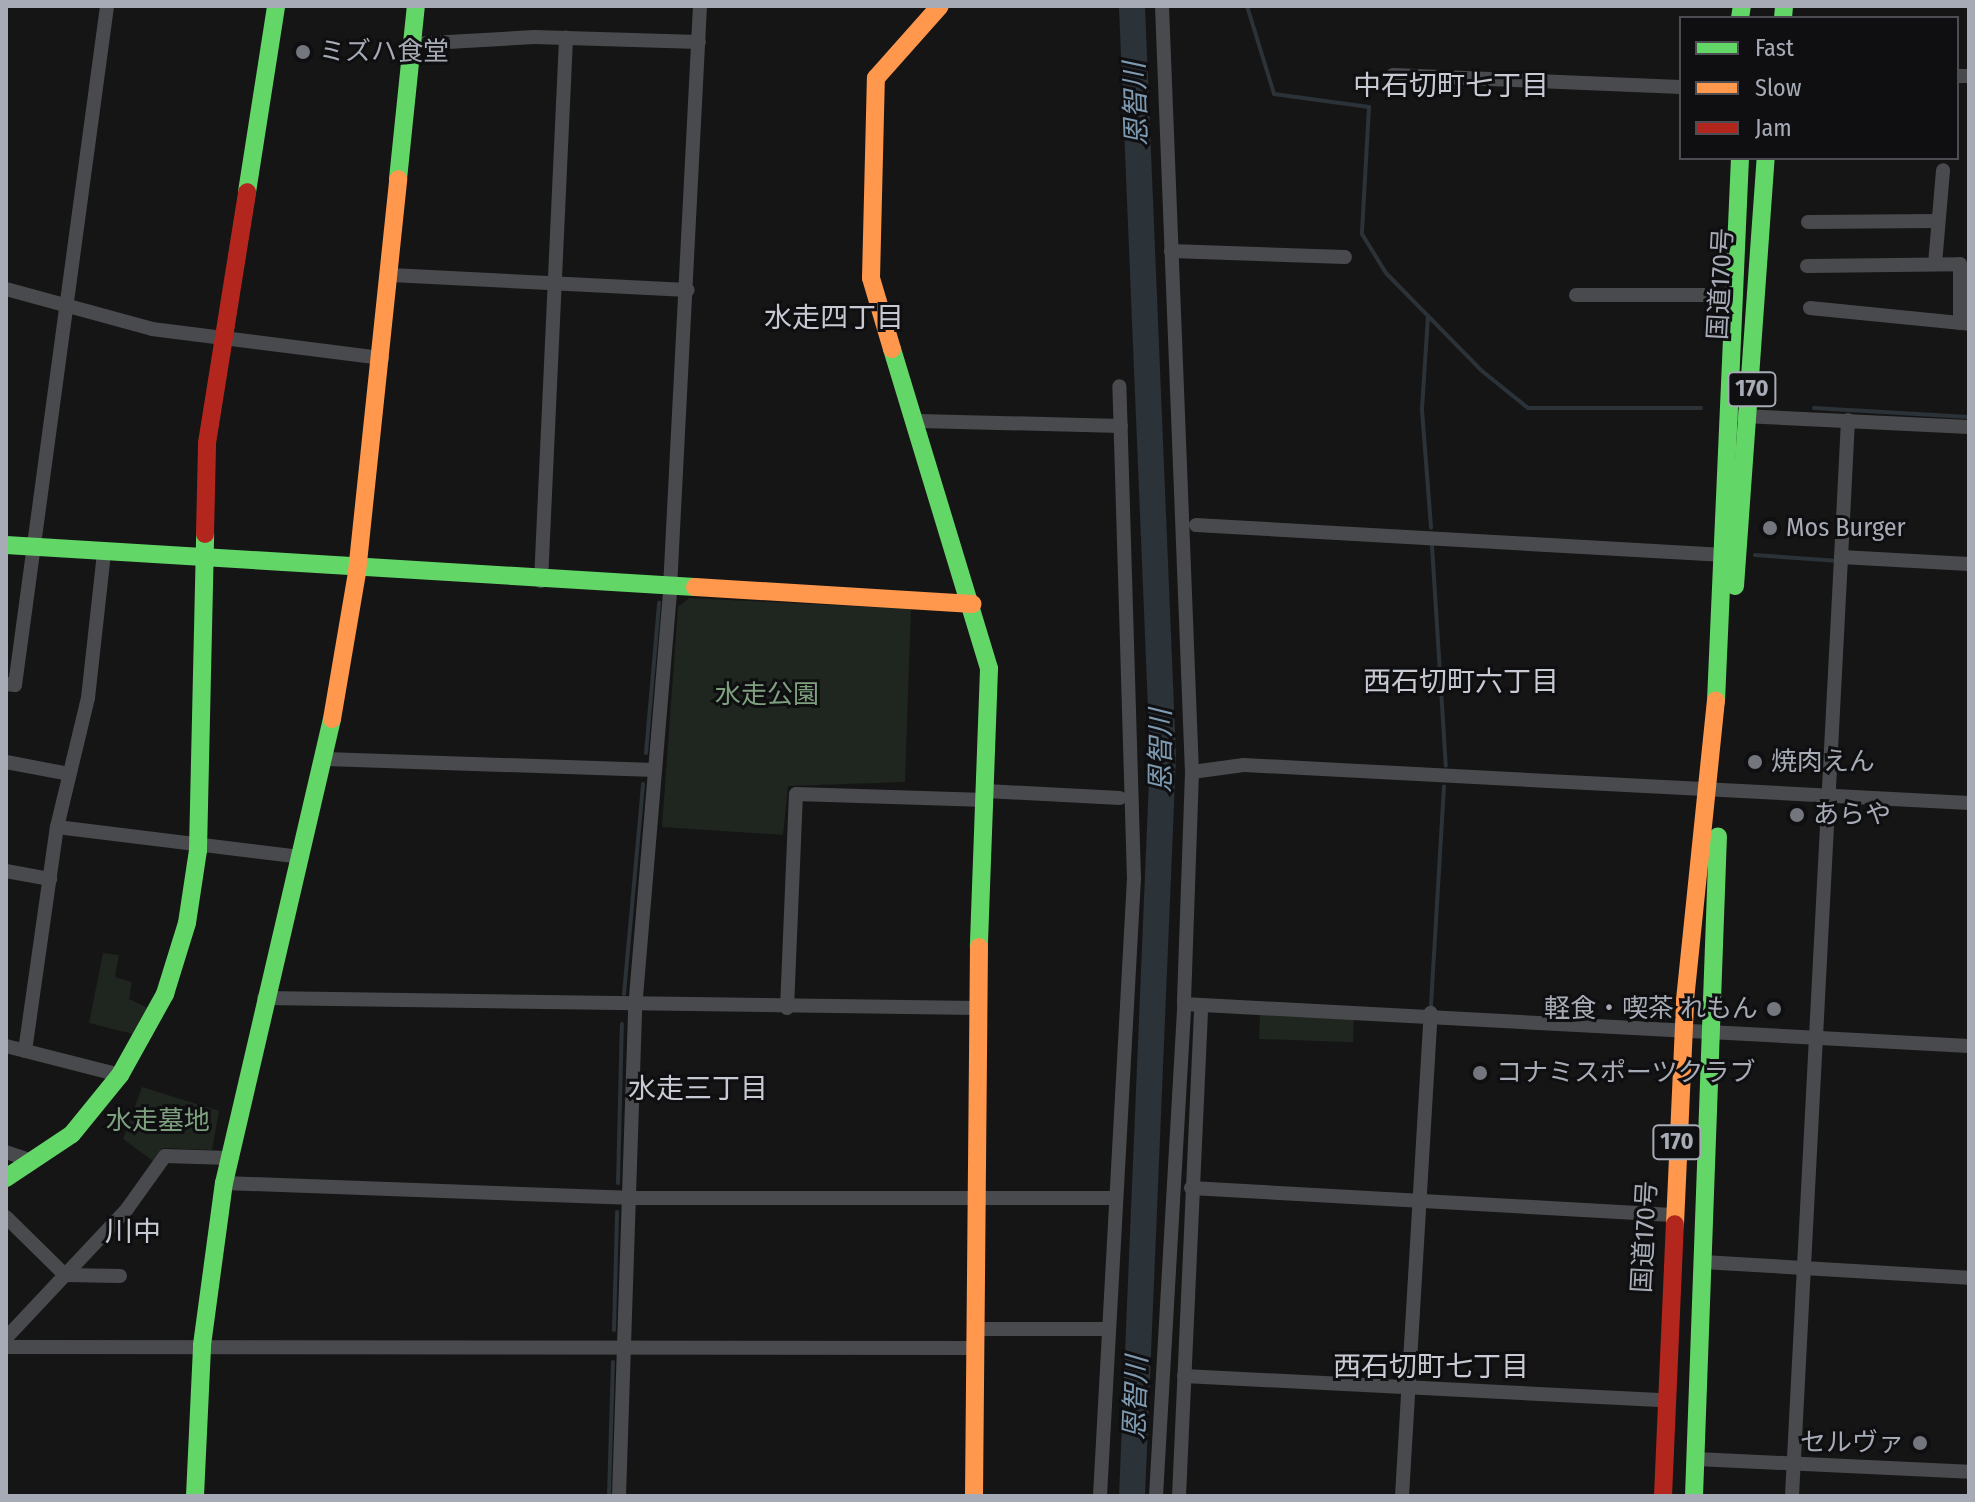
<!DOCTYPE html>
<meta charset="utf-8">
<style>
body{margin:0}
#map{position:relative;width:1975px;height:1502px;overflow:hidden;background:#151515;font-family:"Fira Sans Condensed","Noto Sans JP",sans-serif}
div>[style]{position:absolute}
.green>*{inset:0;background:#1f251f;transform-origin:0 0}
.stream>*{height:4px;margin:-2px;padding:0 2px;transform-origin:2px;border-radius:2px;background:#2b3238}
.river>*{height:26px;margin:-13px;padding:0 13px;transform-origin:13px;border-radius:13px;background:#2b3238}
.street>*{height:14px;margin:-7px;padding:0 7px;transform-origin:7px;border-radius:7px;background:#494a4d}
.fast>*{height:18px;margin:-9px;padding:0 9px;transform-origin:9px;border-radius:9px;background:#63d668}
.slow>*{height:18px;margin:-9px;padding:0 9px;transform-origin:9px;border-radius:9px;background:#ff974d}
.jam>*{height:18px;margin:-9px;padding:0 9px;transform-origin:9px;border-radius:9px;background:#b3261e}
.dots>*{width:22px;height:22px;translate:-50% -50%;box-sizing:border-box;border:4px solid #0f0f11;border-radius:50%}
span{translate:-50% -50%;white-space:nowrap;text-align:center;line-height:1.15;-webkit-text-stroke:6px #0f0f11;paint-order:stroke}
.shield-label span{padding:2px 6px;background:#0f0f11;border:2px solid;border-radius:6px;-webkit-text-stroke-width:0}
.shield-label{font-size:24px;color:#a6abb5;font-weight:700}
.poi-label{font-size:26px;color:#a6abb5}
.left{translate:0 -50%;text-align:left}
.right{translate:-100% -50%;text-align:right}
.street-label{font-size:26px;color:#a6abb5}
.park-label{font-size:26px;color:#7ea07f}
.neighbourhood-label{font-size:28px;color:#c7cad2}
.water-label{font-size:28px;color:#7e9ab0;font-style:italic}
.frame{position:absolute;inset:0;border:8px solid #a6abb5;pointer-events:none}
.legend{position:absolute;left:1679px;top:16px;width:280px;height:144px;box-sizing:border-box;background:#0f0f11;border:2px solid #4b4d53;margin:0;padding:10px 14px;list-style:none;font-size:24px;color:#a6abb5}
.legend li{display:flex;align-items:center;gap:16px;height:40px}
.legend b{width:40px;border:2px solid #4b4d53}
</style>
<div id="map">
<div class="green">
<div style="clip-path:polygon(689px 598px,911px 609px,905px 782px,788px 786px,783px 835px,662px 827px,678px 607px)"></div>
<div style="clip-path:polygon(103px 953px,119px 955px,115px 977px,132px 982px,129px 999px,148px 1008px,133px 1034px,89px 1023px)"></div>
<div style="left:1260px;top:1014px;width:94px;height:25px;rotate:2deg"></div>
<div style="clip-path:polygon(142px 1087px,219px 1111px,212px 1150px,163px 1148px,153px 1161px,123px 1139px)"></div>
</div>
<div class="stream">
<div style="left:1247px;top:6px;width:92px;rotate:72.9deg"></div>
<div style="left:1274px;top:94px;width:96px;rotate:7.8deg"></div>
<div style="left:1369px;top:107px;width:127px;rotate:93.2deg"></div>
<div style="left:1362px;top:234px;width:46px;rotate:58.4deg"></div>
<div style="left:1386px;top:273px;width:137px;rotate:45.6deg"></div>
<div style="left:1482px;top:371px;width:59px;rotate:38.8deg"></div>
<div style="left:1528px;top:408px;width:173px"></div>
<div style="left:1428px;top:316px;width:94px;rotate:93.7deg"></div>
<div style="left:1422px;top:410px;width:118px;rotate:85.6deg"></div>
<div style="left:1814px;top:408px;width:155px;rotate:3.3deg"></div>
<div style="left:1432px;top:546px;width:220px;rotate:86.4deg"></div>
<div style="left:1755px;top:555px;width:84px;rotate:4.1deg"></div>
<div style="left:646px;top:753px;width:151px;rotate:-85deg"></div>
<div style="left:624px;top:994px;width:211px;rotate:-84.8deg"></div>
<div style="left:1431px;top:1005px;width:219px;rotate:-86.6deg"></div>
<div style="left:618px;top:1183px;width:159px;rotate:-88.6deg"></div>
<div style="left:614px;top:1330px;width:118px;rotate:-88.5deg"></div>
<div style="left:609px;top:1496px;width:134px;rotate:-88.3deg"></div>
</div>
<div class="river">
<div style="left:1132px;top:1496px;width:741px;rotate:-87.6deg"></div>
<div style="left:1163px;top:756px;width:751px;rotate:-92.37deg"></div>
</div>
<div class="street">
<div style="left:1162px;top:6px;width:767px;rotate:87.76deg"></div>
<div style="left:1192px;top:772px;width:232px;rotate:92deg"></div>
<div style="left:1184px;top:1004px;width:786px;rotate:3.06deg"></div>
<div style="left:413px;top:44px;width:121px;rotate:-3.3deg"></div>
<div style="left:534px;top:37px;width:165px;rotate:1.7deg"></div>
<div style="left:1393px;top:75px;width:288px;rotate:2.4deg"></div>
<div style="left:1957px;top:76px;width:12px"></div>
<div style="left:1808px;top:222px;width:128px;rotate:-0.4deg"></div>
<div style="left:1171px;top:251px;width:174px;rotate:2deg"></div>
<div style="left:1935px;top:264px;width:94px;rotate:-85.1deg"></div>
<div style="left:1807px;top:266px;width:153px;rotate:-0.7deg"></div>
<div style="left:1960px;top:264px;width:59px;rotate:90deg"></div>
<div style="left:391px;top:275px;width:297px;rotate:2.9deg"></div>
<div style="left:6px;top:289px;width:151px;rotate:15.3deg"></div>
<div style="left:152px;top:329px;width:232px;rotate:7.2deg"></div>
<div style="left:1576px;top:295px;width:140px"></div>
<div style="left:1810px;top:308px;width:160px;rotate:5.7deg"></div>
<div style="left:1742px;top:416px;width:227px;rotate:2.8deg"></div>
<div style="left:1848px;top:420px;width:137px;rotate:92.9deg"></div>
<div style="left:1841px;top:557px;width:128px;rotate:3.1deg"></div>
<div style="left:919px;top:421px;width:202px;rotate:1.4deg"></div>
<div style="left:1196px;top:525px;width:529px;rotate:3.25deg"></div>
<div style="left:541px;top:581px;width:544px;rotate:-87.36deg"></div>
<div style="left:6px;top:684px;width:9px;rotate:6deg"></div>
<div style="left:15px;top:685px;width:685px;rotate:-82.28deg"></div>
<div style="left:325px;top:759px;width:330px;rotate:1.9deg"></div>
<div style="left:6px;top:762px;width:64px;rotate:10.8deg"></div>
<div style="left:1192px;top:772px;width:52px;rotate:-7.7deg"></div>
<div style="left:1244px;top:765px;width:726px;rotate:3deg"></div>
<div style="left:986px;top:791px;width:134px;rotate:3deg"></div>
<div style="left:57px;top:827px;width:133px;rotate:-76.5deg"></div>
<div style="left:88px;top:698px;width:146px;rotate:-83.7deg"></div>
<div style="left:6px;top:871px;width:45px;rotate:10.3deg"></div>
<div style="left:264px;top:998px;width:713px;rotate:0.8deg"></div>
<div style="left:787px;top:1008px;width:214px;rotate:-87.6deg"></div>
<div style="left:796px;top:794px;width:190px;rotate:1.8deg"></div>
<div style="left:6px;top:1046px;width:118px;rotate:14.3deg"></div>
<div style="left:25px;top:1051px;width:226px;rotate:-81.9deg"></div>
<div style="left:57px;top:827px;width:245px;rotate:7deg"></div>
<div style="left:6px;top:1152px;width:28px;rotate:19deg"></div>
<div style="left:224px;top:1183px;width:404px;rotate:2.1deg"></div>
<div style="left:628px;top:1198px;width:482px"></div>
<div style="left:1191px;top:1188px;width:482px;rotate:3.2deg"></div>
<div style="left:6px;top:1217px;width:83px;rotate:44.5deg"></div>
<div style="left:65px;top:1275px;width:55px;rotate:1deg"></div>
<div style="left:1703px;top:1262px;width:266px;rotate:3.4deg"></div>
<div style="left:975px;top:1329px;width:133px"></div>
<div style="left:6px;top:1338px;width:177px;rotate:-46.8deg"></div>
<div style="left:127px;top:1209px;width:65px;rotate:-54.4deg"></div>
<div style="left:165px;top:1156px;width:64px;rotate:1.8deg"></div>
<div style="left:6px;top:1347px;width:968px;rotate:0.06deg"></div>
<div style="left:1184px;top:1376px;width:481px;rotate:2.9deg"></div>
<div style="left:1696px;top:1459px;width:273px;rotate:2.7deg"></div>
<div style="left:619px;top:1496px;width:487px;rotate:-88.1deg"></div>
<div style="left:635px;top:1009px;width:422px;rotate:-85.2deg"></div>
<div style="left:670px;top:588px;width:583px;rotate:-87.05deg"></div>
<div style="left:1100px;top:1496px;width:618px;rotate:-86.85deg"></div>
<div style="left:1134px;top:879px;width:493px;rotate:-91.7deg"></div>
<div style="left:1156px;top:1496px;width:493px;rotate:-86.7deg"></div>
<div style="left:1179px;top:1496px;width:491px;rotate:-87.4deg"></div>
<div style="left:1402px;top:1496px;width:484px;rotate:-86.6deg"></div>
<div style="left:1792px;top:1496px;width:940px;rotate:-87.01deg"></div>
</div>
<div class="fast">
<div style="left:1740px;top:18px;width:12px;rotate:-81deg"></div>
<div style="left:1783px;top:18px;width:12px;rotate:-85deg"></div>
<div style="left:398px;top:179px;width:174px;rotate:-84.1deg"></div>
<div style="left:247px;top:192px;width:188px;rotate:-81.1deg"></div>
<div style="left:892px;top:349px;width:334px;rotate:73.1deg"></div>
<div style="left:989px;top:669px;width:278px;rotate:92.1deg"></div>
<div style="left:6px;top:545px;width:690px;rotate:3.49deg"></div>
<div style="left:1735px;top:586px;width:429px;rotate:-85.9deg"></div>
<div style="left:1716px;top:701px;width:544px;rotate:-87.47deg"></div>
<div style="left:6px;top:1178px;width:79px;rotate:-33.7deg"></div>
<div style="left:72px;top:1134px;width:76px;rotate:-50.9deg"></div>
<div style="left:120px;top:1075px;width:93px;rotate:-60.9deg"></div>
<div style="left:165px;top:994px;width:74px;rotate:-72.8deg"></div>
<div style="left:187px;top:923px;width:74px;rotate:-81.4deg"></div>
<div style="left:198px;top:850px;width:316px;rotate:-88.7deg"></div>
<div style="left:195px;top:1496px;width:151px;rotate:-87.3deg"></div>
<div style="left:202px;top:1345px;width:163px;rotate:-82.3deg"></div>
<div style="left:224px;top:1183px;width:476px;rotate:-76.9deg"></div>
<div style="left:1694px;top:1496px;width:660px;rotate:-87.92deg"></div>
</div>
<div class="slow">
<div style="left:892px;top:349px;width:74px;rotate:-106.5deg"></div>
<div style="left:871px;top:278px;width:200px;rotate:-88.6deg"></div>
<div style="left:876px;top:78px;width:96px;rotate:-48.4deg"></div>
<div style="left:695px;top:587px;width:278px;rotate:3.5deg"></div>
<div style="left:332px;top:719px;width:149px;rotate:-80.3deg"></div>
<div style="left:357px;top:572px;width:395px;rotate:-84deg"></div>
<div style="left:1675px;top:1224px;width:224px;rotate:-87.4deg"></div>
<div style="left:1685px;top:1000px;width:301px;rotate:-84.1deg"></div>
<div style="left:974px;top:1496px;width:549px;rotate:-89.48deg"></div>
</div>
<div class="jam">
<div style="left:205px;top:534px;width:91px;rotate:-88.7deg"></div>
<div style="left:207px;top:443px;width:254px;rotate:-80.9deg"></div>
<div style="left:1663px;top:1496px;width:272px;rotate:-87.5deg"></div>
</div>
<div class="dots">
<div style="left:303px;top:52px;background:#73767d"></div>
<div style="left:1770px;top:528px;background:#73767d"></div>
<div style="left:1755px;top:762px;background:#73767d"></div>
<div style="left:1797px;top:815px;background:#73767d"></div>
<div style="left:1774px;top:1009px;background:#73767d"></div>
<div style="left:1480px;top:1073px;background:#73767d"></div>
<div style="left:1920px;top:1443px;background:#73767d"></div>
</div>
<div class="shield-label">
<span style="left:1752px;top:389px">170</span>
<span style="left:1677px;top:1142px">170</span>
</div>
<div class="poi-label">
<span class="left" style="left:319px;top:52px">ミズハ食堂</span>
<span class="left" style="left:1786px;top:528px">Mos Burger</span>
<span class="left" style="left:1771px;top:762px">焼肉えん</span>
<span class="left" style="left:1813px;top:815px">あらや</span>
<span class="right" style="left:1758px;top:1009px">軽食・喫茶 れもん</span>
<span class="left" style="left:1496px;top:1073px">コナミスポーツクラブ</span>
<span class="right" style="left:1904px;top:1443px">セルヴァ</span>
</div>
<div class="street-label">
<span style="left:1721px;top:284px;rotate:-87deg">国道170号</span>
<span style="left:1645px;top:1237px;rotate:-87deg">国道170号</span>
</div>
<div class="park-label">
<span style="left:767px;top:695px">水走公園</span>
<span style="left:158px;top:1121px">水走墓地</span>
</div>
<div class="neighbourhood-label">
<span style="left:1451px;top:86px">中石切町七丁目</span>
<span style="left:834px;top:318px">水走四丁目</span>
<span style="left:1461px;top:682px">西石切町六丁目</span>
<span style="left:698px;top:1089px">水走三丁目</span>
<span style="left:133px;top:1232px">川中</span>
<span style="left:1431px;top:1367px">西石切町七丁目</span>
</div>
<div class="water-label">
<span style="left:1136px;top:104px;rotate:-92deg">恩智川</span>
<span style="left:1161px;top:751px;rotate:-90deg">恩智川</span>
<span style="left:1136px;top:1398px;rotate:-88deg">恩智川</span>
</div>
<div class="frame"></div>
<ul class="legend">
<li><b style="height:10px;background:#63d668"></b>Fast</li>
<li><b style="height:10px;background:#ff974d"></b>Slow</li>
<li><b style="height:10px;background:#b3261e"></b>Jam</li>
</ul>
</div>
